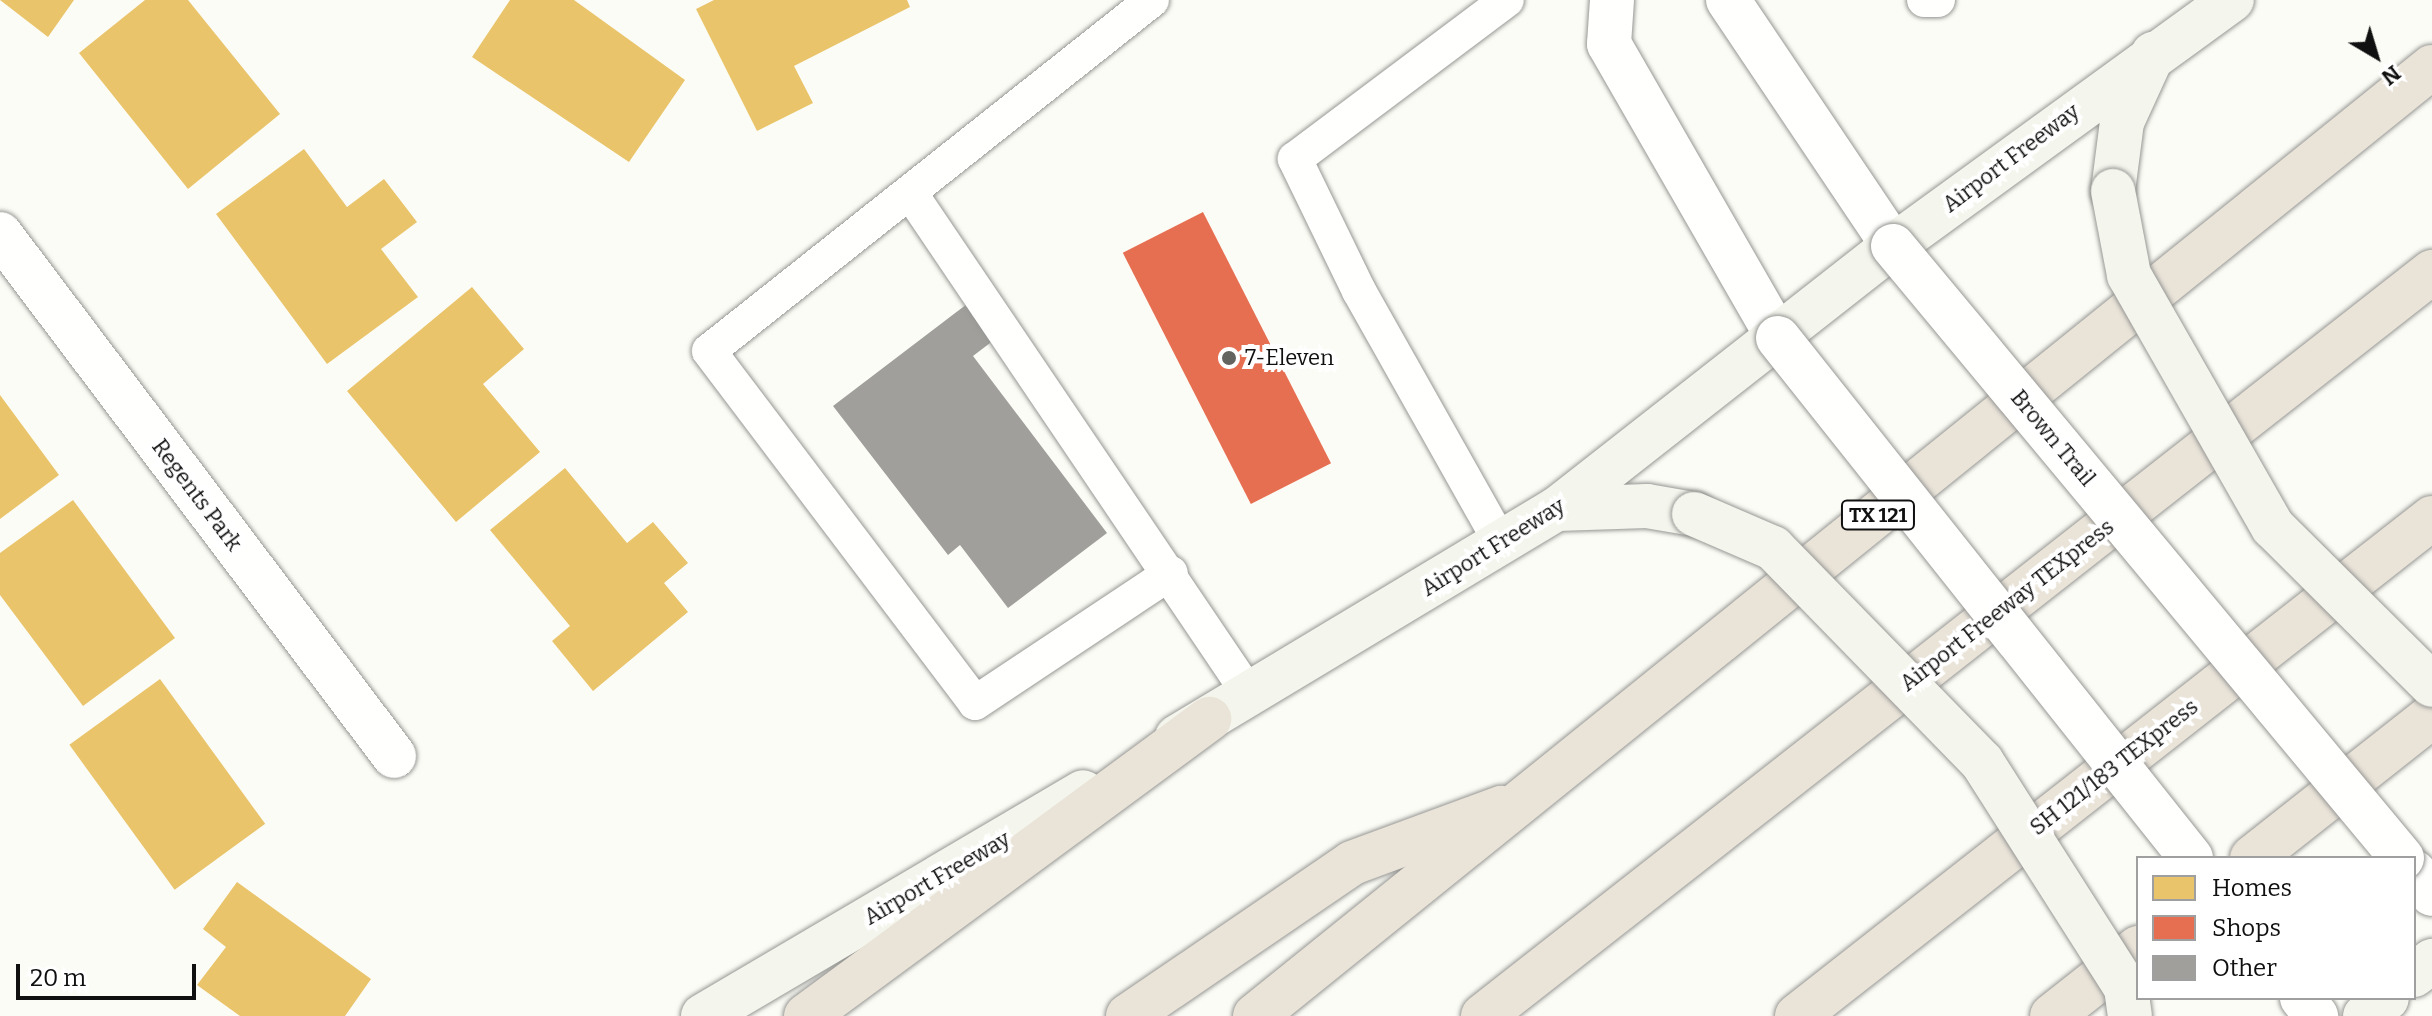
<!DOCTYPE html>
<style>
body{margin:0}
#map{position:relative;width:2432px;height:1016px;overflow:hidden;background:#fcfcf6;font-family:Bitter,serif}
div>[style]{position:absolute}
.homes>*{inset:0;background:#e9c46a;transform-origin:0 0}
.shops>*{inset:0;background:#e76f51;transform-origin:0 0}
.building>*{inset:0;background:#a09f9b}
.roads{filter:drop-shadow(0 0 2px #969694) drop-shadow(0 0 2px #969694)}
.service>*{height:34px;margin:-17px;padding:0 17px;transform-origin:17px;border-radius:17px;background:#fffffe}
.minor>*{height:44px;margin:-22px;padding:0 22px;transform-origin:22px;border-radius:22px;background:#fffffe}
.tertiary>*{height:44px;margin:-22px;padding:0 22px;transform-origin:22px;border-radius:22px;background:#fffffe}
.secondary>*{height:44px;margin:-22px;padding:0 22px;transform-origin:22px;border-radius:22px;background:#f4f5ec}
.motorway>*{height:44px;margin:-22px;padding:0 22px;transform-origin:22px;border-radius:22px;background:#e9e3d8}
.bridges{filter:drop-shadow(0 0 2px #969694) drop-shadow(0 0 2px #969694)}
.tertiary-bridge>*{height:44px;margin:-22px;padding:0 22px;transform-origin:22px;border-radius:22px;background:#fffffe}
.secondary-bridge>*{height:44px;margin:-22px;padding:0 22px;transform-origin:22px;border-radius:22px;background:#f4f5ec}
.dots>*{width:22px;height:22px;translate:-50% -50%;box-sizing:border-box;border:4px solid #fff;border-radius:50%}
span{translate:-50% -50%;white-space:nowrap;text-align:center;line-height:1.15;-webkit-text-stroke:8px #fff;paint-order:stroke}
.shield-label span{padding:2px 6px;background:#fff;border:2px solid;border-radius:6px;-webkit-text-stroke-width:0}
.shield-label{font-size:20px;color:#101010;font-weight:700}
.street-label{font-size:22px;color:#101010}
.poi-label{font-size:22px;color:#101010}
.left{translate:0 -50%;text-align:left}
.legend{position:absolute;left:2136px;top:856px;width:280px;height:144px;box-sizing:border-box;background:#fff;border:2px solid #9f9f9f;margin:0;padding:10px 14px;list-style:none;font-size:24px;color:#101010}
.legend li{display:flex;align-items:center;gap:16px;height:40px}
.legend b{width:40px;border:2px solid #9f9f9f}
.north{position:absolute;left:2336px;top:16px;width:80px;height:80px;-webkit-text-stroke:6px #fff;paint-order:stroke;rotate:142deg;font-size:22px;font-weight:700;line-height:32px;text-align:center;color:#101010}
.north::after{content:'';display:block;margin:auto;width:28px;height:36px;background:#101010;clip-path:polygon(50% 0,100% 100%,50% 72%,0 100%)}
.scale{position:absolute;left:16px;top:964px;width:180px;height:36px;box-sizing:border-box;border:4px solid #101010;border-top:0;padding-left:10px;font-size:24px;line-height:28px;white-space:nowrap;color:#101010;-webkit-text-stroke:6px #fff;paint-order:stroke}
</style>
<div id="map">
<div class="homes">
<div style="clip-path:polygon(0 0,74px 0,48px 37px)"></div>
<div style="clip-path:polygon(145px 0,188px 0,280px 114px,188px 189px,79px 53px)"></div>
<div style="clip-path:polygon(510px 0,574px 0,685px 80px,629px 162px,472px 57px)"></div>
<div style="clip-path:polygon(714px 0,907px 0,910px 7px,794px 66px,813px 103px,757px 131px,696px 9px)"></div>
<div style="clip-path:polygon(304px 149px,347px 207px,384px 179px,417px 222px,381px 249px,418px 297px,327px 364px,216px 214px)"></div>
<div style="clip-path:polygon(472px 287px,524px 349px,483px 384px,540px 452px,456px 522px,347px 391px)"></div>
<div style="clip-path:polygon(0 395px,59px 475px,0 519px)"></div>
<div style="clip-path:polygon(565px 468px,627px 543px,653px 522px,688px 563px,664px 583px,688px 612px,593px 691px,552px 641px,570px 626px,490px 530px)"></div>
<div style="clip-path:polygon(73px 500px,175px 638px,83px 706px,0 595px,0 553px)"></div>
<div style="left:160px;top:679px;width:179px;height:112px;rotate:54deg"></div>
<div style="clip-path:polygon(237px 882px,371px 979px,345px 1016px,240px 1016px,197px 985px,226px 947px,203px 929px)"></div>
</div>
<div class="shops">
<div style="left:1203px;top:212px;width:282px;height:90px;rotate:63deg"></div>
</div>
<div class="building">
<div style="clip-path:polygon(967px 304px,994px 340px,973px 356px,1107px 533px,1008px 608px,960px 545px,948px 555px,833px 406px)"></div>
</div>
<div class="roads">
<div class="service">
<div style="left:1152px;top:0;width:565px;rotate:141.61deg"></div>
<div style="left:709px;top:351px;width:441px;rotate:52.9deg"></div>
<div style="left:975px;top:703px;width:235px;rotate:-33.6deg"></div>
<div style="left:1924px;top:0;width:14px"></div>
<div style="left:911px;top:194px;width:604px;rotate:55.94deg"></div>
<div style="left:1501px;top:543px;width:289px;rotate:-119.4deg"></div>
<div style="left:1359px;top:291px;width:147px;rotate:-115.9deg"></div>
<div style="left:1295px;top:159px;width:265px;rotate:-36.9deg"></div>
</div>
<div class="minor">
<div style="left:0;top:234px;width:654px;rotate:52.95deg"></div>
</div>
<div class="tertiary">
<div style="left:1612px;top:0;width:44px;rotate:93.9deg"></div>
<div style="left:1609px;top:44px;width:339px;rotate:60.1deg"></div>
<div style="left:1728px;top:0;width:296px;rotate:56.1deg"></div>
<div style="left:2414px;top:872px;width:28px;rotate:51deg"></div>
<div style="left:2302px;top:998px;width:23px;rotate:52deg"></div>
</div>
<div class="secondary">
<div style="left:2113px;top:191px;width:70px;rotate:-82.6deg"></div>
<div style="left:2122px;top:122px;width:75px;rotate:-65.5deg"></div>
<div style="left:1557px;top:509px;width:90px;rotate:-1.9deg"></div>
<div style="left:1647px;top:506px;width:48px;rotate:9.7deg"></div>
<div style="left:1177px;top:737px;width:443px;rotate:-31deg"></div>
<div style="left:1557px;top:509px;width:427px;rotate:-38.1deg"></div>
<div style="left:1893px;top:246px;width:419px;rotate:-36deg"></div>
<div style="left:2414px;top:975px;width:23px;rotate:-38deg"></div>
<div style="left:703px;top:1016px;width:441px;rotate:-30.5deg"></div>
<div style="left:2365px;top:1016px;width:28px;rotate:-39deg"></div>
</div>
<div class="motorway">
<div style="left:2252px;top:858px;width:229px;rotate:-38.3deg"></div>
<div style="left:806px;top:1016px;width:501px;rotate:-36.39deg"></div>
<div style="left:1128px;top:1016px;width:271px;rotate:-34.3deg"></div>
<div style="left:1352px;top:863px;width:159px;rotate:-20.3deg"></div>
<div style="left:1255px;top:1016px;width:1512px;rotate:-38.88deg"></div>
<div style="left:1483px;top:1016px;width:1206px;rotate:-38.1deg"></div>
<div style="left:1797px;top:1016px;width:807px;rotate:-38.11deg"></div>
<div style="left:2052px;top:1016px;width:110px;rotate:-38.3deg"></div>
</div>
</div>
<div class="bridges">
<div class="tertiary-bridge">
<div style="left:1893px;top:246px;width:796px;rotate:50.25deg"></div>
<div style="left:1778px;top:338px;width:664px;rotate:51.54deg"></div>
</div>
<div class="secondary-bridge">
<div style="left:2113px;top:191px;width:86px;rotate:79.2deg"></div>
<div style="left:2129px;top:275px;width:290px;rotate:60.3deg"></div>
<div style="left:2273px;top:527px;width:224px;rotate:44.8deg"></div>
<div style="left:1694px;top:514px;width:86px;rotate:23.3deg"></div>
<div style="left:1773px;top:548px;width:299px;rotate:45.7deg"></div>
<div style="left:1982px;top:762px;width:268px;rotate:57.5deg"></div>
<div style="left:2126px;top:988px;width:28px;rotate:82deg"></div>
</div>
</div>
<div class="dots">
<div style="left:1229px;top:358px;background:#636360"></div>
</div>
<div class="shield-label">
<span style="left:1878px;top:515px">TX 121</span>
</div>
<div class="street-label">
<span style="left:2011px;top:158px;rotate:-37deg">Airport Freeway</span>
<span style="left:2053px;top:438px;rotate:50deg">Brown Trail</span>
<span style="left:197px;top:495px;rotate:53deg">Regents Park</span>
<span style="left:1493px;top:547px;rotate:-32deg">Airport Freeway</span>
<span style="left:2007px;top:605px;rotate:-38deg">Airport Freeway TEXpress</span>
<span style="left:2114px;top:767px;rotate:-38deg">SH 121/183 TEXpress</span>
<span style="left:937px;top:878px;rotate:-30deg">Airport Freeway</span>
</div>
<div class="poi-label">
<span class="left" style="left:1245px;top:358px">7-Eleven</span>
</div>
<ul class="legend">
<li><b style="height:22px;background:#e9c46a"></b>Homes</li>
<li><b style="height:22px;background:#e76f51"></b>Shops</li>
<li><b style="height:22px;background:#a09f9b"></b>Other</li>
</ul>
<div class="north">N</div>
<div class="scale">20 m</div>
</div>
